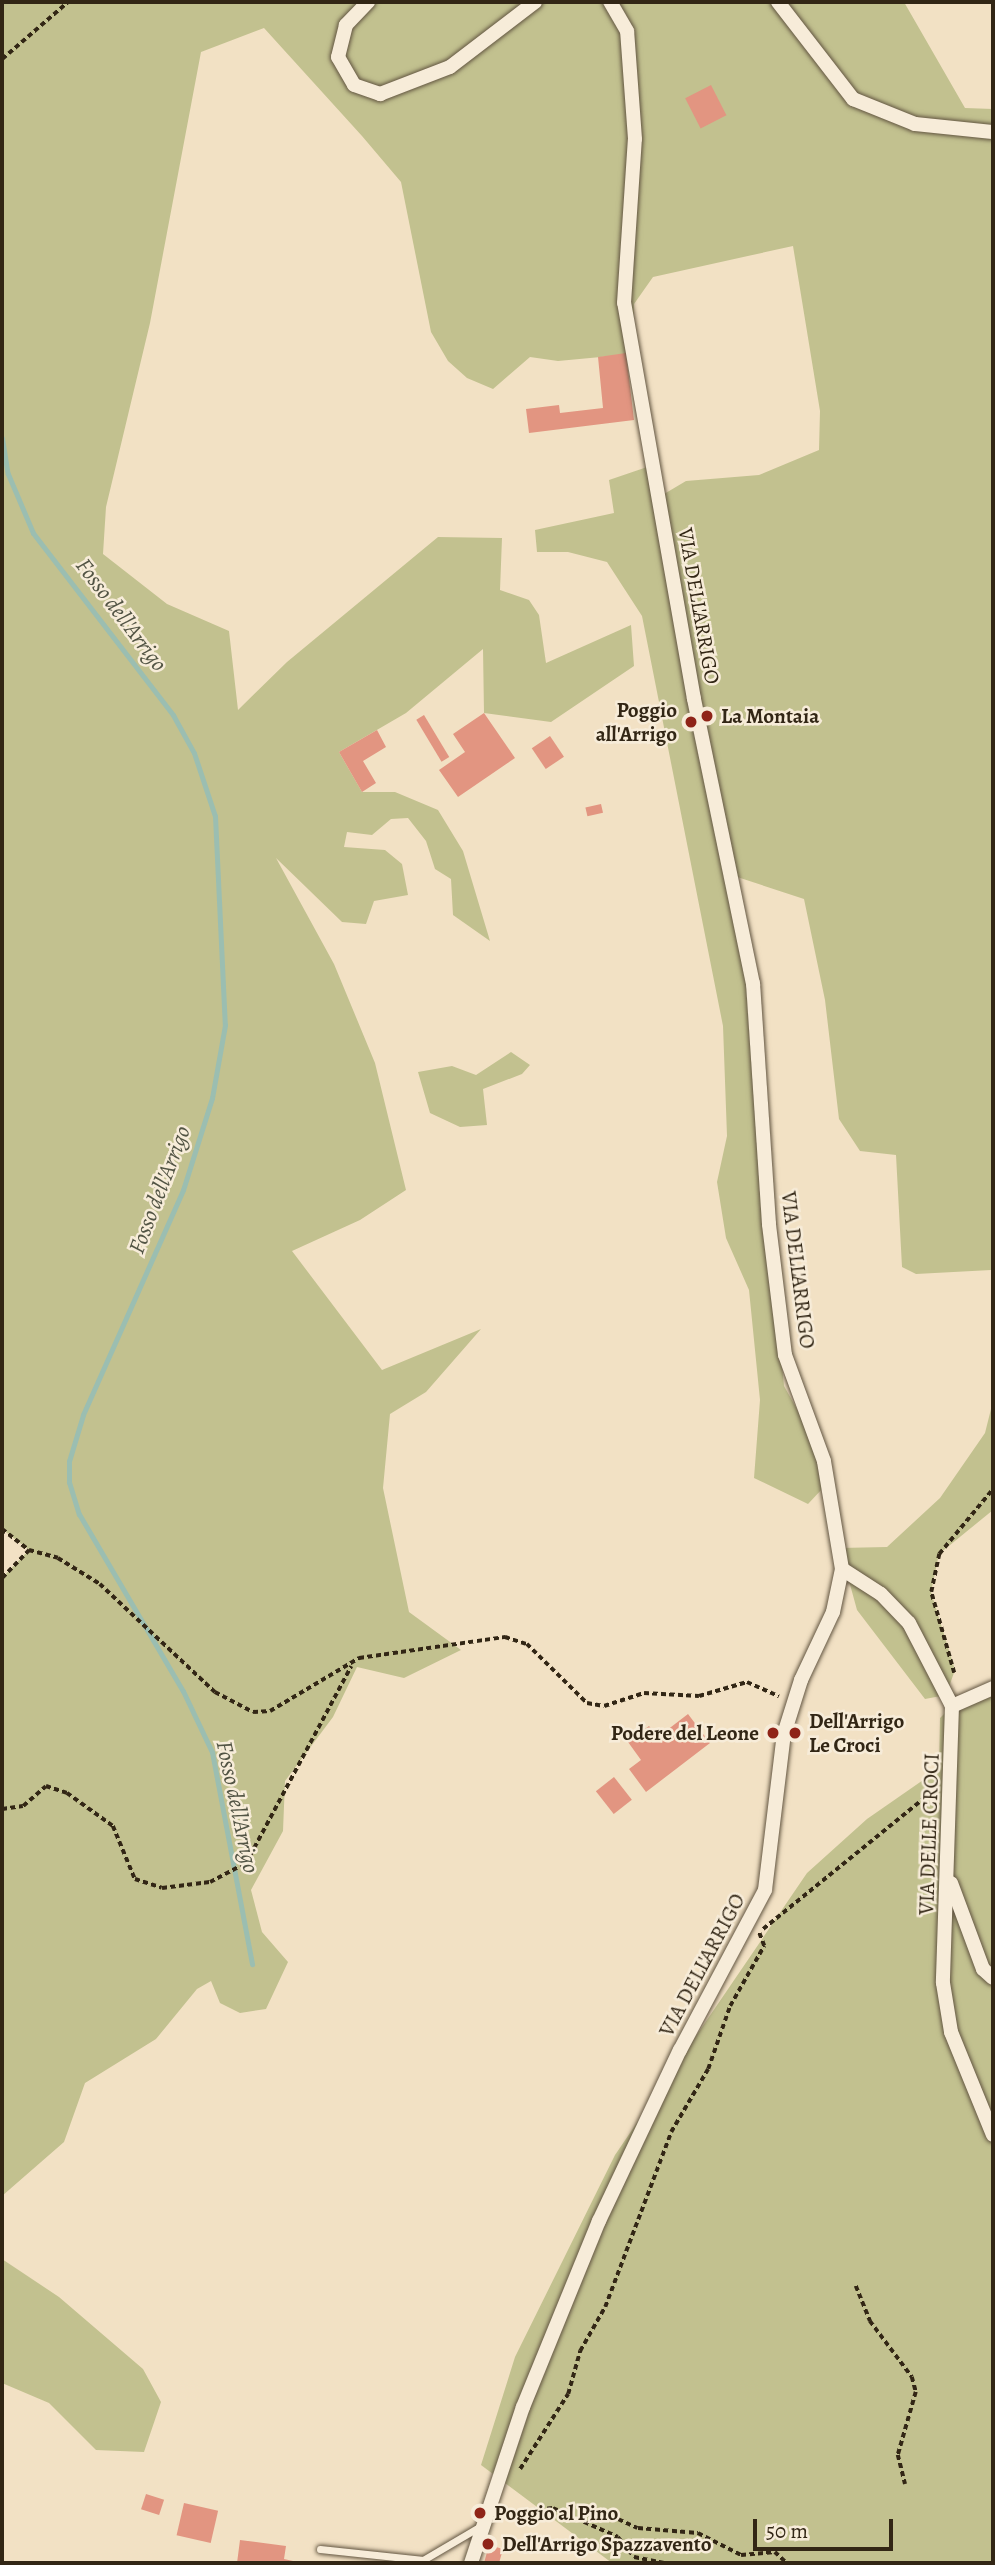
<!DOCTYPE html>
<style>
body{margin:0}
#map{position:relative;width:995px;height:2565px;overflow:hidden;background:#f2e1c4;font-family:Alegreya,serif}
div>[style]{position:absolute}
.green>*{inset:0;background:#c2c18f}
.stream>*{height:5px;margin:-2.5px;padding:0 2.5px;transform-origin:2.5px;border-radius:2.5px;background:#9bbeb1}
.building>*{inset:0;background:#e29581;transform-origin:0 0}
.path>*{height:3.5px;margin-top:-1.75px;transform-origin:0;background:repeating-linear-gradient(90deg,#322615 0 5px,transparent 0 8.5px)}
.roads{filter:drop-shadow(0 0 2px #625541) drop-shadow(0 0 2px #625541)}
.lane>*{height:7px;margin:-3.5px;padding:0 3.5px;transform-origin:3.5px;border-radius:3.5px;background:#f7ecd9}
.street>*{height:14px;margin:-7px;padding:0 7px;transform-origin:7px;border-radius:7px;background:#f7ecd9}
.dots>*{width:19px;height:19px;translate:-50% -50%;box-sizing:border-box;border:4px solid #f7ecd9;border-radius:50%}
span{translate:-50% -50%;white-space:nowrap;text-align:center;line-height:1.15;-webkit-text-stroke:5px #f7ecd9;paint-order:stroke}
.street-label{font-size:21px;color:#322615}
.poi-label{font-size:21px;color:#322615;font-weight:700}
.right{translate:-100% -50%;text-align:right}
.left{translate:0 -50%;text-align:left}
.water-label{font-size:23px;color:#525444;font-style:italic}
.frame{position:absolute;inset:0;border:4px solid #322615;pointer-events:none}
.scale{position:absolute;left:753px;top:2519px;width:140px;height:32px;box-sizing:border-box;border:4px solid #322615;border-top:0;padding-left:9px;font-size:21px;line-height:24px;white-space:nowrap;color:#322615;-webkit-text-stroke:5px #f7ecd9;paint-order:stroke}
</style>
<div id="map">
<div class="green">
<div style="clip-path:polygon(2px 2px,904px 2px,965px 108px,993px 109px,993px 1323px,991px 1270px,916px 1274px,902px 1267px,896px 1155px,860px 1151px,839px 1119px,825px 1000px,804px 899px,725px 873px,745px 963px,784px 1386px,820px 1450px,823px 1488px,808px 1504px,754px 1478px,760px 1400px,749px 1290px,726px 1238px,717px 1182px,727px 1136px,723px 1026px,642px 616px,607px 562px,568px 552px,537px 552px,535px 530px,614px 513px,609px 480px,653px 465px,659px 497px,686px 481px,759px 475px,819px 450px,820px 411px,793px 246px,653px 277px,634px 304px,633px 354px,558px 361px,530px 357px,493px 389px,467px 378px,448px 361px,431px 332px,401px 182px,362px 136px,264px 28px,201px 52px,150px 323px,106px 507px,103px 554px,167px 604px,229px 631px,238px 710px,287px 662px,438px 537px,502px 538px,500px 590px,529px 600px,539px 615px,546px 663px,631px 625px,634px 666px,551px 722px,484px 713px,483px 649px,406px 713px,339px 752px,362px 792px,395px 792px,438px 810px,463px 851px,490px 941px,453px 915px,451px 879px,435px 869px,426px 841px,408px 818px,391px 819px,372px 835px,347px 832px,344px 847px,385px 850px,402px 864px,408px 895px,374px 901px,366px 924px,342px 922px,276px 858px,334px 964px,375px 1063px,406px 1190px,360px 1220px,292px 1251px,382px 1370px,481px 1329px,426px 1392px,390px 1414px,383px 1488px,409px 1612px,461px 1650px,404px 1678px,357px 1667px,333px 1717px,285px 1781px,283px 1831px,251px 1890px,262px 1932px,288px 1962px,266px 2009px,240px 2013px,220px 2003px,211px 1981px,197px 1989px,156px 2039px,85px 2083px,64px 2142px,2px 2196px,2px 1578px,29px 1550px,2px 1529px)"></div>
<div style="clip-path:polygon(511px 1052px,530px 1065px,522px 1074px,483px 1089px,487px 1125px,460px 1127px,430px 1113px,418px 1072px,452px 1066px,476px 1075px)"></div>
<div style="clip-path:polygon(993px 1401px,993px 1510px,939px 1554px,931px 1592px,955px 1670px,946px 1695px,925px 1699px,857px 1610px,840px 1548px,887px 1547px,940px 1498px,985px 1433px)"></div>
<div style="clip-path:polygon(993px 1688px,993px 2563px,612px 2563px,481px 2465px,515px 2357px,615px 2155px,807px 1873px,867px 1819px,939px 1769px,940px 1718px,952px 1706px)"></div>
<div style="clip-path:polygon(2px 2259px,59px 2297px,143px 2369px,161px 2402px,144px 2452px,96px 2450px,49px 2403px,2px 2383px)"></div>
</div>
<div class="stream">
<div style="left:2px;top:438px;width:36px;rotate:81deg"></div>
<div style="left:8px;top:474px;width:64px;rotate:67deg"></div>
<div style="left:33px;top:533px;width:230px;rotate:52.4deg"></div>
<div style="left:173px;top:715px;width:43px;rotate:61.1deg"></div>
<div style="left:194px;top:753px;width:66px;rotate:71.6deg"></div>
<div style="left:215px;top:816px;width:209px;rotate:87.3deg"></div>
<div style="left:225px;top:1025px;width:74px;rotate:100.1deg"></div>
<div style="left:212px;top:1098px;width:96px;rotate:107.5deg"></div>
<div style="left:183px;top:1190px;width:246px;rotate:114deg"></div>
<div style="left:83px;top:1415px;width:48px;rotate:106.9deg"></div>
<div style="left:69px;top:1461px;width:21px;rotate:90deg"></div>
<div style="left:69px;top:1482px;width:34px;rotate:73deg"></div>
<div style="left:79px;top:1514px;width:205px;rotate:59.6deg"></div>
<div style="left:183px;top:1691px;width:68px;rotate:64.6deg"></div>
<div style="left:212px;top:1752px;width:216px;rotate:79.3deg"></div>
</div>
<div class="building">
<div style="left:711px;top:85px;width:34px;height:29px;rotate:63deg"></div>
<div style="clip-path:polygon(626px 353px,634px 420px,529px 433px,526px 409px,559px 405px,560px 413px,603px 408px,598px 357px)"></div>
<div style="clip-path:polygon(484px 713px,515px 758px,458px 797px,439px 770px,465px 752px,453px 734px)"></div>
<div style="left:424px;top:715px;width:49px;height:9px;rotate:59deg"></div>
<div style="clip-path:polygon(377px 730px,386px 747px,363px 761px,376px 783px,362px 792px,339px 752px)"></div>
<div style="left:550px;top:736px;width:25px;height:22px;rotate:56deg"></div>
<div style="left:601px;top:804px;width:9px;height:16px;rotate:77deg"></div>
<div style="clip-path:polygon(688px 1714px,710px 1743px,646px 1792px,629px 1769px,641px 1760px,628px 1742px,649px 1726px,658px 1737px)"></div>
<div style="left:614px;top:1777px;width:29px;height:23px;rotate:52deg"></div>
<div style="left:146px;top:2494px;width:19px;height:16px;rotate:18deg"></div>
<div style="left:184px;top:2503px;width:35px;height:33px;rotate:13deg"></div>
<div style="clip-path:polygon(240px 2540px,286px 2546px,284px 2559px,302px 2563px,237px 2563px)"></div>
<div style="clip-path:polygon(489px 2545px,503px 2549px,499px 2563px,484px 2563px)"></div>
</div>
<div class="path">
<div style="left:2px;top:59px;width:87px;rotate:-40.8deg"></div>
<div style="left:2px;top:1529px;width:34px;rotate:38deg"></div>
<div style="left:29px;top:1550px;width:30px;rotate:15deg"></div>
<div style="left:58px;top:1558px;width:49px;rotate:31.8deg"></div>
<div style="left:100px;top:1584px;width:158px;rotate:43.2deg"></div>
<div style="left:215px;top:1692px;width:43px;rotate:27.8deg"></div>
<div style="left:253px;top:1712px;width:17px;rotate:-3deg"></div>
<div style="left:270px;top:1711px;width:104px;rotate:-30.8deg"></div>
<div style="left:359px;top:1658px;width:148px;rotate:-8.2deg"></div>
<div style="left:505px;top:1637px;width:23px;rotate:18deg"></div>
<div style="left:527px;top:1644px;width:84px;rotate:44.5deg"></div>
<div style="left:587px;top:1703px;width:17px;rotate:10deg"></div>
<div style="left:604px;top:1706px;width:42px;rotate:-18deg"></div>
<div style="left:644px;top:1693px;width:55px;rotate:3.1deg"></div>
<div style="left:699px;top:1696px;width:50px;rotate:-16.3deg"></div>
<div style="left:747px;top:1682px;width:35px;rotate:24deg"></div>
<div style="left:2px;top:1578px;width:39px;rotate:-46deg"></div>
<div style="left:954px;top:1673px;width:84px;rotate:-105.9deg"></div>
<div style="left:931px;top:1592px;width:39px;rotate:-78deg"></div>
<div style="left:939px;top:1554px;width:85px;rotate:-50.3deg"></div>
<div style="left:2px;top:1809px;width:21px;rotate:-8deg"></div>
<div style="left:23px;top:1806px;width:30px;rotate:-41deg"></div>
<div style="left:46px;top:1786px;width:22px;rotate:18deg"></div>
<div style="left:67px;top:1793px;width:57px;rotate:35.7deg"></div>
<div style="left:113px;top:1826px;width:57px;rotate:67.5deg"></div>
<div style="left:135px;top:1879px;width:28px;rotate:18deg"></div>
<div style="left:162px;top:1888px;width:48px;rotate:-7.1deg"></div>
<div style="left:210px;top:1882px;width:41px;rotate:-27.8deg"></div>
<div style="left:246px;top:1863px;width:223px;rotate:-61.9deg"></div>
<div style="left:763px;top:1929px;width:220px;rotate:-39.1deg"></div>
<div style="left:856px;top:2286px;width:38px;rotate:68deg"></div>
<div style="left:870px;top:2321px;width:70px;rotate:53.1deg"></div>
<div style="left:912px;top:2377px;width:16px;rotate:75deg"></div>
<div style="left:916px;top:2392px;width:66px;rotate:105.9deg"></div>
<div style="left:898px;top:2455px;width:30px;rotate:76deg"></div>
<div style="left:520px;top:2469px;width:89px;rotate:-57.4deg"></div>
<div style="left:568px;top:2394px;width:45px;rotate:-74.4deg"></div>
<div style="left:580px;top:2351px;width:51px;rotate:-60.4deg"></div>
<div style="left:605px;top:2307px;width:187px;rotate:-69.3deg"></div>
<div style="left:671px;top:2132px;width:73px;rotate:-59.6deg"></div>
<div style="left:708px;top:2069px;width:67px;rotate:-70.8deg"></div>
<div style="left:730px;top:2006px;width:69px;rotate:-60.5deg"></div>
<div style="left:764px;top:1946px;width:14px;rotate:-111deg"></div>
<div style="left:603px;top:2512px;width:38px;rotate:25deg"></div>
<div style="left:638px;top:2528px;width:60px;rotate:4.8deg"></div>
<div style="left:698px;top:2533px;width:48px;rotate:27.1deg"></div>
<div style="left:741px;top:2555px;width:34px;rotate:-5deg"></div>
<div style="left:775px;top:2552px;width:16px;rotate:43deg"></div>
<div style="left:505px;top:2513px;width:48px;rotate:-5.9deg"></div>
<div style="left:553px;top:2508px;width:71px;rotate:24deg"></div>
<div style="left:618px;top:2537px;width:26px;rotate:51deg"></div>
<div style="left:634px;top:2557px;width:32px;rotate:11deg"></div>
</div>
<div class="roads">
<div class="lane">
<div style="left:320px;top:2549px;width:104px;rotate:6.1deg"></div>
<div style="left:423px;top:2560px;width:67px;rotate:-30.4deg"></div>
</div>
<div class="street">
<div style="left:368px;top:2px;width:32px;rotate:134deg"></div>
<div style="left:346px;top:25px;width:33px;rotate:104deg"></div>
<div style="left:338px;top:57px;width:32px;rotate:60deg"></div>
<div style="left:354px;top:85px;width:28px;rotate:19deg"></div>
<div style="left:380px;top:94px;width:75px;rotate:-21.1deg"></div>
<div style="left:450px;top:67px;width:107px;rotate:-37.4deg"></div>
<div style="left:778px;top:2px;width:123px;rotate:52.3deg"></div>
<div style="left:853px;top:99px;width:67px;rotate:22deg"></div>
<div style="left:915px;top:124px;width:78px;rotate:5.9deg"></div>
<div style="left:842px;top:1569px;width:46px;rotate:32.7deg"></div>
<div style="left:881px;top:1594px;width:40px;rotate:46deg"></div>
<div style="left:909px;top:1623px;width:93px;rotate:62.6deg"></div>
<div style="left:952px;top:1706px;width:277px;rotate:91.9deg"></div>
<div style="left:943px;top:1983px;width:50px;rotate:80.7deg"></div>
<div style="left:951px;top:2032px;width:111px;rotate:67.8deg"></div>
<div style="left:952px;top:1706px;width:45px;rotate:-23.7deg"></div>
<div style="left:951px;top:1883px;width:92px;rotate:69.6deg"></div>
<div style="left:983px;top:1969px;width:13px;rotate:42deg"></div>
<div style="left:471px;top:2563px;width:164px;rotate:-71.6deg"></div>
<div style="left:523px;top:2407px;width:201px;rotate:-67.8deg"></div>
<div style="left:599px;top:2221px;width:189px;rotate:-64.7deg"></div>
<div style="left:680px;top:2050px;width:181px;rotate:-62deg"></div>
<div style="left:765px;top:1890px;width:157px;rotate:-83.1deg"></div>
<div style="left:784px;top:1734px;width:57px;rotate:-72.5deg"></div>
<div style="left:801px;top:1680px;width:75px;rotate:-64.8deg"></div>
<div style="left:833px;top:1612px;width:44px;rotate:-78.2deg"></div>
<div style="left:842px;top:1569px;width:109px;rotate:-99.5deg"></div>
<div style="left:824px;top:1461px;width:113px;rotate:-110.2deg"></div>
<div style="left:785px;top:1355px;width:132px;rotate:-97deg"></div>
<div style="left:769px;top:1224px;width:241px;rotate:-93.8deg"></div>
<div style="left:753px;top:984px;width:291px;rotate:-101.7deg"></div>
<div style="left:694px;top:699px;width:402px;rotate:-100deg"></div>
<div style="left:624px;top:303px;width:164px;rotate:-86.2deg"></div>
<div style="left:635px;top:139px;width:108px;rotate:-94.2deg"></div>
<div style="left:627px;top:31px;width:34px;rotate:-120deg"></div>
</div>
</div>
<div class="dots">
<div style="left:707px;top:716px;background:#8f2418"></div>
<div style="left:691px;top:722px;background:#8f2418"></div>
<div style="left:773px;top:1733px;background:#8f2418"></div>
<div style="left:795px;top:1733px;background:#8f2418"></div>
<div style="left:480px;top:2513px;background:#8f2418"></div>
<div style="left:488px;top:2544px;background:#8f2418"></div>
</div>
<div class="street-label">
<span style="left:699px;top:606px;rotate:80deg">VIA DELL'ARRIGO</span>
<span style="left:798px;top:1270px;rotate:83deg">VIA DELL'ARRIGO</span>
<span style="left:929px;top:1834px;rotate:-88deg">VIA DELLE CROCI</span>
<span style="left:702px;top:1965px;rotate:-62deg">VIA DELL'ARRIGO</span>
</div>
<div class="poi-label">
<span class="right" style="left:677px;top:722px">Poggio<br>all'Arrigo</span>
<span class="left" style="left:721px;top:716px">La Montaia</span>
<span class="left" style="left:809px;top:1733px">Dell'Arrigo<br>Le Croci</span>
<span class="right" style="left:759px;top:1733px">Podere del Leone</span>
<span class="left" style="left:494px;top:2513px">Poggio al Pino</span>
<span class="left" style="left:502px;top:2544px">Dell'Arrigo Spazzavento</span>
</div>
<div class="water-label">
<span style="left:121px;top:615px;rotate:53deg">Fosso dell'Arrigo</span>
<span style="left:160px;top:1190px;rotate:-69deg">Fosso dell'Arrigo</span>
<span style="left:237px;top:1807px;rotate:78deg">Fosso dell'Arrigo</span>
</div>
<div class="frame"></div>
<div class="scale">50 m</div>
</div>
